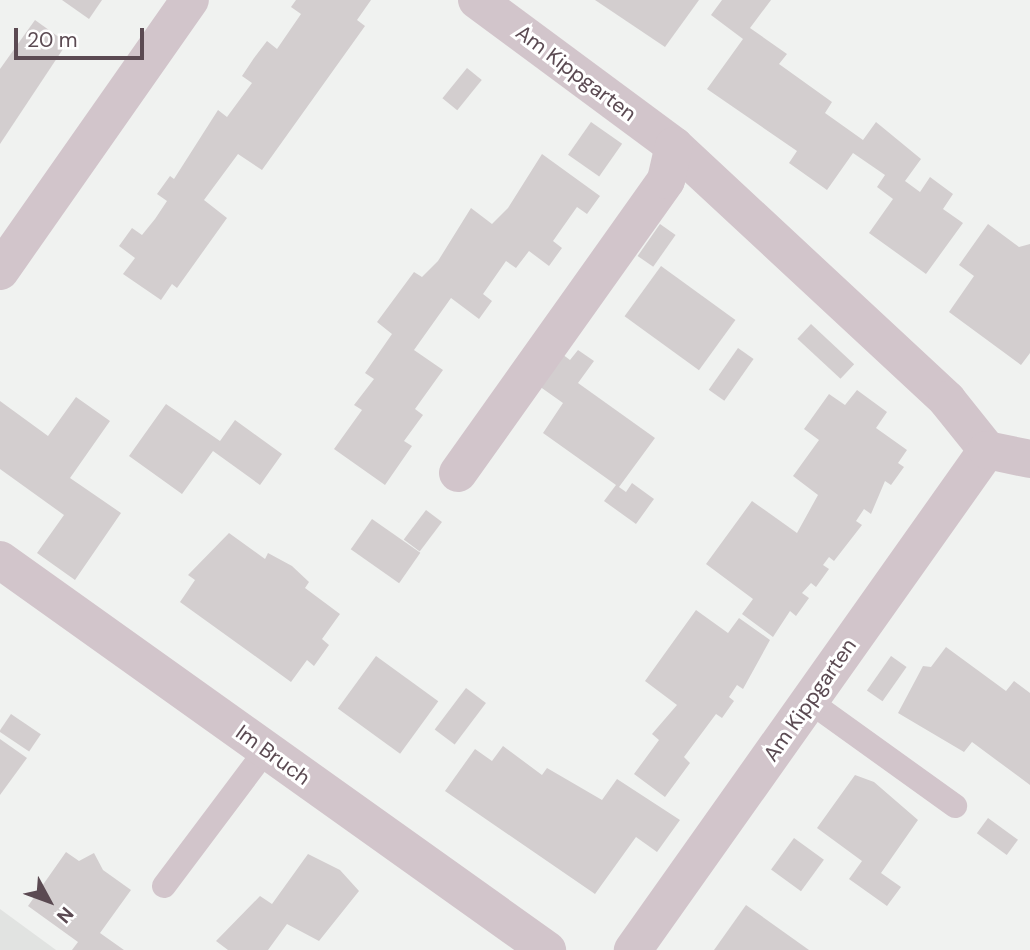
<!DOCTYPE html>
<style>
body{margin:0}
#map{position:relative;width:1030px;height:950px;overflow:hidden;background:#f0f2f0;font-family:"DM Sans",sans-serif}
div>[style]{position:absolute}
.education>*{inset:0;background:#e1e3e1}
.building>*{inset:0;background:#d3cecf;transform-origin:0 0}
.service>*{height:24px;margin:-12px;padding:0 12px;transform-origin:12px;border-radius:12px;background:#d2c5cb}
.minor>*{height:38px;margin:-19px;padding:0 19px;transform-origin:19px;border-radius:19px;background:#d2c5cb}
.tertiary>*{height:38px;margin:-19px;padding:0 19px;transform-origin:19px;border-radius:19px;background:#d2c5cb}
span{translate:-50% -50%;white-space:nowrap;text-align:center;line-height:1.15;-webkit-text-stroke:6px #fff;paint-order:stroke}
.street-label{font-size:21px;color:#5b4a52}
.north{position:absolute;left:14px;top:866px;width:70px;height:70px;-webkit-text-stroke:5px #fff;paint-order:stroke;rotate:131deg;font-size:19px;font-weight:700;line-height:28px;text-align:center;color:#5b4a52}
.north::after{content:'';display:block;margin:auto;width:24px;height:32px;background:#5b4a52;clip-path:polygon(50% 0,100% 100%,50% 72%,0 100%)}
.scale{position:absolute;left:14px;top:28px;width:130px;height:32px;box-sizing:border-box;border:4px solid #5b4a52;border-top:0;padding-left:9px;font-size:21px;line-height:24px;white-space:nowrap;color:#5b4a52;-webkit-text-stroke:5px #fff;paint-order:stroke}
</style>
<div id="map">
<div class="education">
<div style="clip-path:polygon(0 909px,56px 950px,0 950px)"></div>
</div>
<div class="building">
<div style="clip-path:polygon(62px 0,102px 0,89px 19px)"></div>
<div style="clip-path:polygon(296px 0,371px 0,357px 20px,365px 26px,262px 170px,238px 154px,204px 200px,227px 218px,177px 288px,172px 284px,161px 300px,123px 274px,135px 258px,119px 246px,132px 228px,142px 235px,155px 219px,167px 201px,157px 194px,170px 176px,174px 179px,218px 110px,227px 117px,252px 83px,242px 76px,254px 58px,267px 41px,277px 49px,301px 14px,291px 7px)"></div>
<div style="clip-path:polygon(595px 0,699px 0,665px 47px)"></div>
<div style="clip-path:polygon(722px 0,771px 0,750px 28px,787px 54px,779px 64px,832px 102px,825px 113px,863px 140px,876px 122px,921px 159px,905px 181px,920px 192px,930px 177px,953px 194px,943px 209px,963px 223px,926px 274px,869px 233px,893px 199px,877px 187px,885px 175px,853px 153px,827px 190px,789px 163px,797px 151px,707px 89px,743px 39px,711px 15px)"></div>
<div style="clip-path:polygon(35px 20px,67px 43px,0 144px,0 69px)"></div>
<div style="left:467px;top:68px;width:19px;height:39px;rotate:39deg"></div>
<div style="left:591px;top:122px;width:38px;height:40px;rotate:35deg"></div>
<div style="clip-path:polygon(542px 154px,600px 196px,587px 214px,577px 207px,553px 241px,562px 248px,549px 266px,529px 251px,516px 268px,506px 261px,483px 294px,492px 301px,479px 319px,451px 298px,414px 350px,443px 370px,415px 409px,423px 415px,404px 441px,412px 446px,385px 485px,334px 449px,362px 410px,354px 405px,374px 379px,365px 373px,392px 334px,377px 322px,414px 272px,422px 277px,438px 261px,471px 208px,492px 224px,508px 208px)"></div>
<div style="left:660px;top:224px;width:19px;height:39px;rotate:35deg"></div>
<div style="clip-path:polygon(988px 224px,1019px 247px,1030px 244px,1030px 353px,1021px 365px,949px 312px,974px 276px,959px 265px)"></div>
<div style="left:661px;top:266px;width:92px;height:62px;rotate:36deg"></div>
<div style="left:811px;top:324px;width:59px;height:20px;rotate:43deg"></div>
<div style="left:738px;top:348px;width:19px;height:51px;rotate:35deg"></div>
<div style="clip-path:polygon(578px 350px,594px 361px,578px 383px,655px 438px,619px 487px,626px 492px,632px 483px,654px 499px,636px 524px,604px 501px,616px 485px,543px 433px,563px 403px,539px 386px,562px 354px,570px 360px)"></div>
<div style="clip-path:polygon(857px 390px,887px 412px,876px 428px,907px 450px,898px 463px,904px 467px,891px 485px,885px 481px,871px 514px,864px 509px,856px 521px,862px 525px,834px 561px,829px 557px,823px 565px,829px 569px,816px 587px,811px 583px,802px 593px,809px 598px,796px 616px,790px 611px,773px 637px,742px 614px,753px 599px,706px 564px,752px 501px,797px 533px,818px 495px,793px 476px,819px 440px,804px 429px,829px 394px,845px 405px)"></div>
<div style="clip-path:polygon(76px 397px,110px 421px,70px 478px,121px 513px,75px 580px,37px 553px,64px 515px,0 469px,0 401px,48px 436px)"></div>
<div style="clip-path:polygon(166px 404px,220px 441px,235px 420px,282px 454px,260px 485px,213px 451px,182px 494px,129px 456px)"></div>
<div style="left:426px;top:510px;width:20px;height:37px;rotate:37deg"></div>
<div style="left:372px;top:519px;width:59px;height:37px;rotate:35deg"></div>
<div style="clip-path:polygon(229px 533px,265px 559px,268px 553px,292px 566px,309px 582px,305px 588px,340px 614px,322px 639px,329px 645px,314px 666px,307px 660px,291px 682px,180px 602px,195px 580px,188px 575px)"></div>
<div style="clip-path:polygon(696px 610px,728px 633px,739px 618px,770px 640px,743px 689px,737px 685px,729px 697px,734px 701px,722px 718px,716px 714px,684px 757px,690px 763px,665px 797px,634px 774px,659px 740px,652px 734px,677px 705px,645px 681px)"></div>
<div style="clip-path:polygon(946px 647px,1006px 691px,1014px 681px,1030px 693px,1030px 785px,972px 742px,964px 752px,898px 713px,923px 666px,931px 667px)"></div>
<div style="left:376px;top:656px;width:77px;height:65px;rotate:36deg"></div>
<div style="left:891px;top:656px;width:19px;height:42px;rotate:35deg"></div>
<div style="left:466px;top:688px;width:25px;height:52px;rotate:37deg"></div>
<div style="left:11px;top:714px;width:36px;height:21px;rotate:34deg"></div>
<div style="clip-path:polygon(0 739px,27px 758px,0 795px)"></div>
<div style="clip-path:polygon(503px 746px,542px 775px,547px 768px,602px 800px,617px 779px,680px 820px,657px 852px,636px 837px,595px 894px,445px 791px,475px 749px,492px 761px)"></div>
<div style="clip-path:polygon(855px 775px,874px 782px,918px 820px,881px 873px,901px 887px,887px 906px,849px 879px,862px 861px,817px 828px)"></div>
<div style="left:988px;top:818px;width:37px;height:19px;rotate:36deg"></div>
<div style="left:794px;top:838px;width:37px;height:39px;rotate:36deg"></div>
<div style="clip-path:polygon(66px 852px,79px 861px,94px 853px,103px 870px,131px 890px,100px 933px,124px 950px,72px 950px,78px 942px,28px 906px)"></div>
<div style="clip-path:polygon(308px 854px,340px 870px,359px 891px,319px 941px,287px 924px,268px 950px,228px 950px,216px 941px,260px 896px,272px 904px)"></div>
<div style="clip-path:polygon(746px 905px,809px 950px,714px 950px)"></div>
</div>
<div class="service">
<div style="left:809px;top:701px;width:180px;rotate:35.7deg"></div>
<div style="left:164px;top:886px;width:170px;rotate:-53.1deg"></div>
</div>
<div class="minor">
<div style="left:477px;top:0;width:245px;rotate:36.5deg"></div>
<div style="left:674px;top:146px;width:373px;rotate:42.9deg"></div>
<div style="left:947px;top:400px;width:64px;rotate:51.3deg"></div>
<div style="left:987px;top:450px;width:613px;rotate:125.3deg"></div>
<div style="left:987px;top:450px;width:44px;rotate:11.8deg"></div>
<div style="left:458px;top:473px;width:359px;rotate:-54.6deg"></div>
<div style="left:666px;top:180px;width:35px;rotate:-77deg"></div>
<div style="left:0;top:560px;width:672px;rotate:35.49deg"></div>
</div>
<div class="tertiary">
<div style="left:0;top:271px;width:331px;rotate:-55deg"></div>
</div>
<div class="street-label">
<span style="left:576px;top:73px;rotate:37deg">Am Kippgarten</span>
<span style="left:810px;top:700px;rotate:-55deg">Am Kippgarten</span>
<span style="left:273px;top:755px;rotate:36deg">Im Bruch</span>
</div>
<div class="north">N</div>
<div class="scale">20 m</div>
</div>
